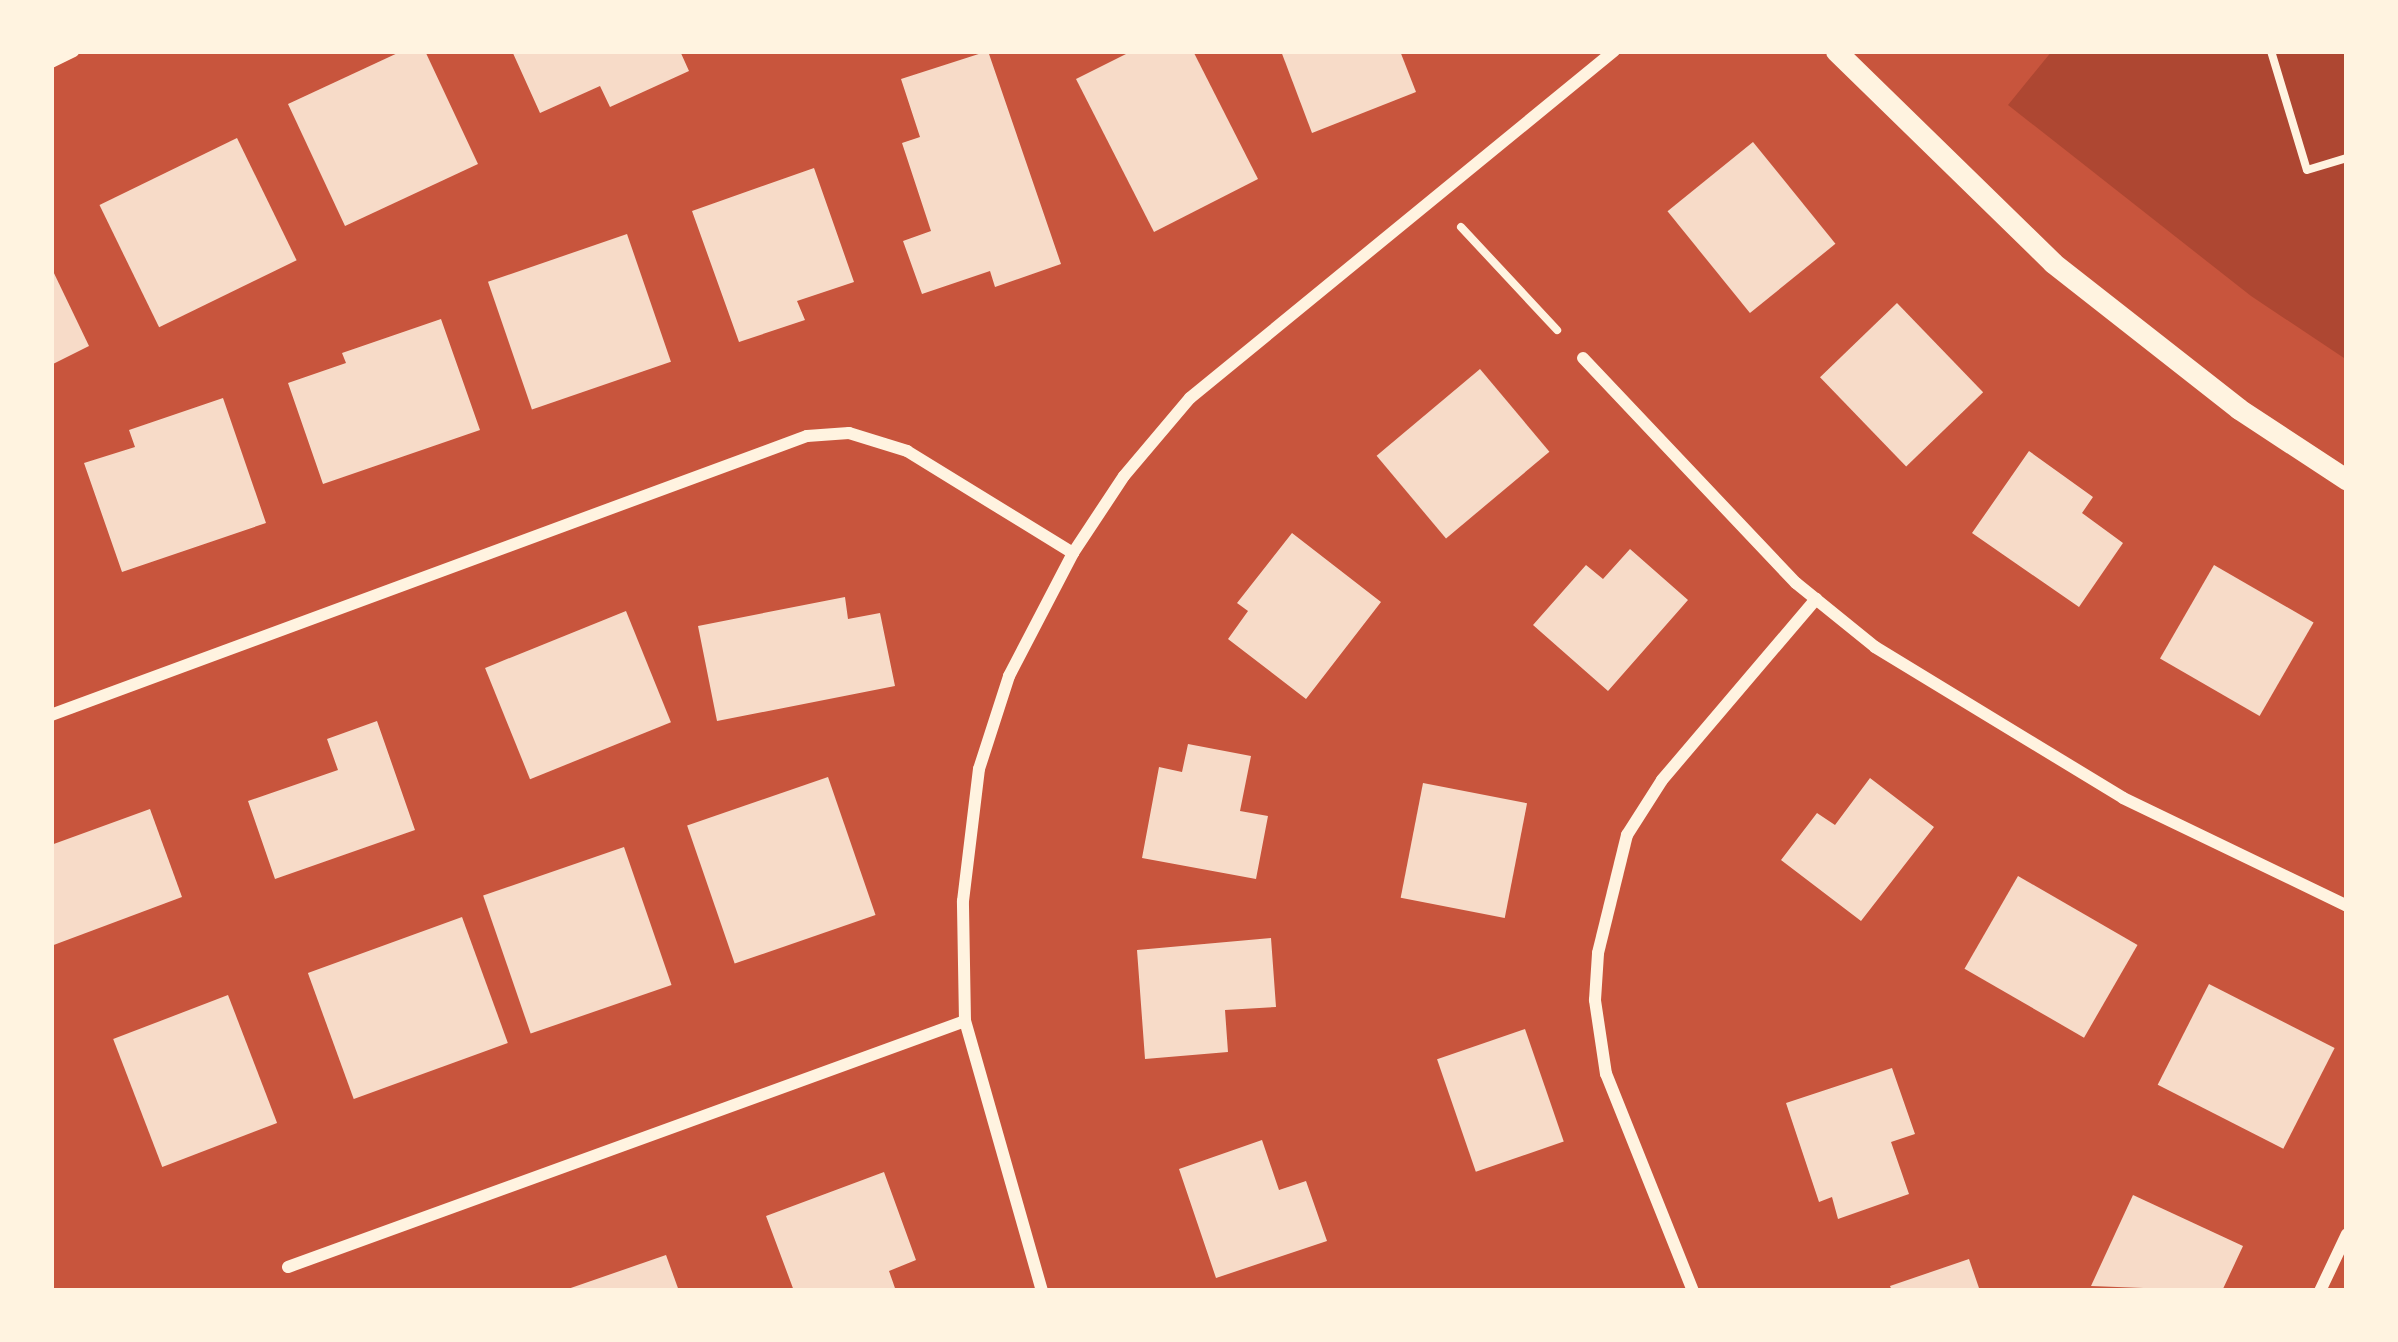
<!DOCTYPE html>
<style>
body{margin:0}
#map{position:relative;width:2398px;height:1342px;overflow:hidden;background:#c8553d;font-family:"Source Sans 3",sans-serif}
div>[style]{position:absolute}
.green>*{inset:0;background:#ae4732}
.building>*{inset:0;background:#f7dbc8;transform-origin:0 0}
.path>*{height:8px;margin:-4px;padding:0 4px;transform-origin:4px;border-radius:4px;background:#fff3e0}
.minor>*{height:12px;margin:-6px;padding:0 6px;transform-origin:6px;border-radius:6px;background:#fff3e0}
.tertiary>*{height:21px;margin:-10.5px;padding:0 10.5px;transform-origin:10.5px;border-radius:10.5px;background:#fff3e0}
span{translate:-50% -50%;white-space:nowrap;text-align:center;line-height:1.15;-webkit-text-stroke:9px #fff3e0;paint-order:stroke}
.frame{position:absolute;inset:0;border:54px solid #fff3e0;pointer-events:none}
</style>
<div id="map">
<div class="green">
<div style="clip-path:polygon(2052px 51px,2347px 51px,2347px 360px,2251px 296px,2008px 105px)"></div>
</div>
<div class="building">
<div style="clip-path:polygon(402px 51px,425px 51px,478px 164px,345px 226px,288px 104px)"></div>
<div style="clip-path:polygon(512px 51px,680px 51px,689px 71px,610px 107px,600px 86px,540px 113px)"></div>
<div style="clip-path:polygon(988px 51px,1061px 264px,995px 287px,990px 271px,922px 294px,903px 241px,931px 231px,902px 143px,920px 137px,901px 79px)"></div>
<div style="clip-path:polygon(1132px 51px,1193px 51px,1258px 179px,1154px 232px,1076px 79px)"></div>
<div style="clip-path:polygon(1281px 51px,1400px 51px,1416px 92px,1312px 133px)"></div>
<div style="left:237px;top:138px;width:136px;height:153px;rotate:64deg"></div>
<div style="left:1753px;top:142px;width:131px;height:110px;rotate:51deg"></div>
<div style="clip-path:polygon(814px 168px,854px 282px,797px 301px,805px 320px,739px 342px,692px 211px)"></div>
<div style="left:627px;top:234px;width:135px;height:147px;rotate:71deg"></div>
<div style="clip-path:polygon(51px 267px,89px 346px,51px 365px)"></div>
<div style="left:1897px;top:303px;width:124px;height:107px;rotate:46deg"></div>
<div style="clip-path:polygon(441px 319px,480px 430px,323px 484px,288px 383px,346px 363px,342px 353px)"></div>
<div style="left:1480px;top:369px;width:108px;height:135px;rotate:50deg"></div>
<div style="clip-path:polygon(223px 398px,266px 523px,122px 572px,84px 463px,135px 447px,129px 430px)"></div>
<div style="clip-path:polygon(2029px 451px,2093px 497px,2082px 513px,2123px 543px,2079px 607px,1972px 533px)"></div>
<div style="clip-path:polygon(1292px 533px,1381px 602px,1306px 699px,1228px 639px,1248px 611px,1237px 603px)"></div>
<div style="clip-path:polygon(1630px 549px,1688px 600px,1608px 691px,1533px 625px,1586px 565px,1603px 579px)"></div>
<div style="left:2214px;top:565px;width:115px;height:108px;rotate:30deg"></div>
<div style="clip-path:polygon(845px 597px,848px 619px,880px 613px,895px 686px,717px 721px,698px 626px)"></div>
<div style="left:626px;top:611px;width:120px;height:152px;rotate:68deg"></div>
<div style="clip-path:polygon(377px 721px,415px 830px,275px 879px,248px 801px,338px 770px,327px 739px)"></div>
<div style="clip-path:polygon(1188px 744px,1251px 756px,1240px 811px,1268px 816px,1256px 879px,1142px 858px,1159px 767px,1182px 772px)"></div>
<div style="left:828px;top:777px;width:146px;height:149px;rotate:71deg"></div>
<div style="clip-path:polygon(1870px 778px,1934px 827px,1861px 921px,1781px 860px,1817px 813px,1835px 825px)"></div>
<div style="left:1423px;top:783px;width:106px;height:117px;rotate:11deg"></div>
<div style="clip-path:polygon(150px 809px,182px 897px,51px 946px,51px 845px)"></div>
<div style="left:624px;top:847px;width:146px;height:149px;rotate:71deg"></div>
<div style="left:2018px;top:876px;width:138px;height:107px;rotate:30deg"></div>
<div style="left:462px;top:917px;width:134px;height:164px;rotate:70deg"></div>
<div style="clip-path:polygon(1271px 938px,1276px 1007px,1225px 1010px,1228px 1052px,1145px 1059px,1137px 950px)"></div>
<div style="left:2209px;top:984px;width:141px;height:113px;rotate:27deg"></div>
<div style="left:228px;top:995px;width:137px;height:123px;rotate:69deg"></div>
<div style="left:1525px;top:1029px;width:119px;height:93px;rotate:71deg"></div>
<div style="clip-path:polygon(1892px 1068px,1915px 1134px,1891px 1142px,1909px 1194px,1838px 1219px,1832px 1197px,1819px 1202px,1786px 1103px)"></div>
<div style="clip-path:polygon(1262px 1140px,1279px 1190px,1306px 1181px,1327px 1241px,1216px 1278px,1179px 1169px)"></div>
<div style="clip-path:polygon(884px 1172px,916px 1260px,889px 1271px,896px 1291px,794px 1291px,766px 1216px)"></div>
<div style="clip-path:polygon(2133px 1195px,2243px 1246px,2222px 1291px,2091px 1286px)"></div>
<div style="clip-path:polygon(666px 1255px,679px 1291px,565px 1291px,565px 1290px)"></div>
<div style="clip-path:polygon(1969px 1259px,1980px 1291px,1892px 1291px,1890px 1286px)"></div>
</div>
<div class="path">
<div style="left:2271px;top:51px;width:124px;rotate:73.2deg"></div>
<div style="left:2307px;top:170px;width:42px;rotate:-16.7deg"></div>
<div style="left:1461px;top:227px;width:141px;rotate:47deg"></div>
</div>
<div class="minor">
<div style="left:51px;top:62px;width:25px;rotate:-26deg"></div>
<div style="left:1583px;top:358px;width:310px;rotate:46.6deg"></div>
<div style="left:1796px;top:583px;width:102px;rotate:39deg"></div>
<div style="left:1875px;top:647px;width:290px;rotate:31.3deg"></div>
<div style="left:2123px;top:798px;width:249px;rotate:25.7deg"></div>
<div style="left:51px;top:715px;width:806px;rotate:-20.26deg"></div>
<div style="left:807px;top:436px;width:42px;rotate:-4.1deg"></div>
<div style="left:849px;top:433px;width:61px;rotate:17.2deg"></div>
<div style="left:907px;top:451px;width:195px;rotate:31.6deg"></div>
<div style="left:288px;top:1267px;width:720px;rotate:-19.97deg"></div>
<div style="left:1042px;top:1291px;width:281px;rotate:-105.9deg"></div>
<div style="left:965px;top:1021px;width:120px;rotate:-91deg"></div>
<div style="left:963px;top:901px;width:133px;rotate:-83.1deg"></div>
<div style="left:979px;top:769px;width:98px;rotate:-72.1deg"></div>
<div style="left:1009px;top:676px;width:139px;rotate:-62.5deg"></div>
<div style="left:1073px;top:553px;width:92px;rotate:-56.5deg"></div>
<div style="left:1124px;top:476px;width:102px;rotate:-49.8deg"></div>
<div style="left:1190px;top:398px;width:548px;rotate:-39.3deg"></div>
<div style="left:1693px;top:1291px;width:234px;rotate:-111.8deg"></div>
<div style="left:1606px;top:1074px;width:75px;rotate:-98.5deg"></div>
<div style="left:1595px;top:1000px;width:47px;rotate:-86.3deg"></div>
<div style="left:1598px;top:953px;width:122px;rotate:-76.2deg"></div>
<div style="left:1627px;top:835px;width:65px;rotate:-57.5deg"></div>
<div style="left:1662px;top:780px;width:238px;rotate:-49.6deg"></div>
<div style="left:2320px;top:1291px;width:63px;rotate:-64.7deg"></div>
</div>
<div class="tertiary">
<div style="left:1836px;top:51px;width:303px;rotate:44.3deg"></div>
<div style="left:2053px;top:263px;width:236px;rotate:38.1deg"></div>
<div style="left:2239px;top:409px;width:129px;rotate:33.3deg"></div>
</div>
<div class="frame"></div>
</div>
